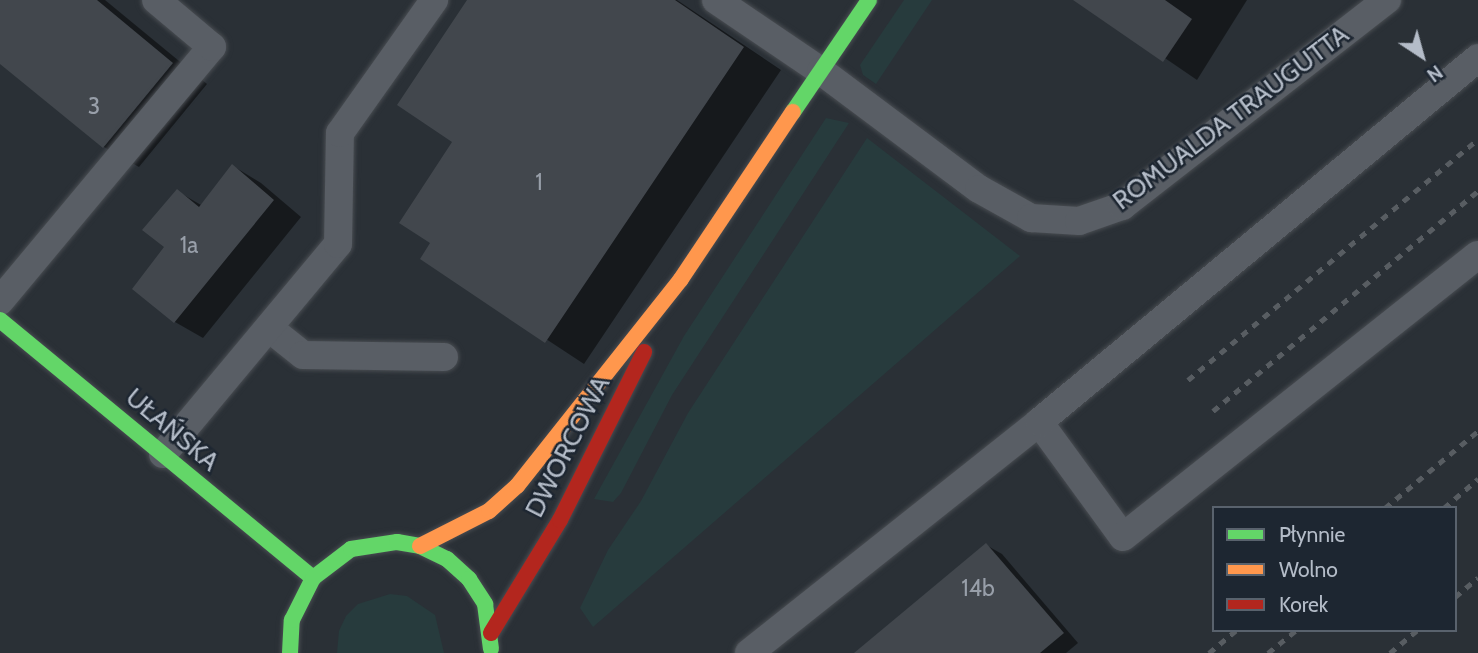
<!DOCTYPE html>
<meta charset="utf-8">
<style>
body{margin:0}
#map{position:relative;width:1478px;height:653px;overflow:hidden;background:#2a3036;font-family:Cabin,sans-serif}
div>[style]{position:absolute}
.green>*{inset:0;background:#273b3d}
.shadow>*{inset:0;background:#0007}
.building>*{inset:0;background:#42474d}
.roads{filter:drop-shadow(0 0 2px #484c51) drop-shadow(0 0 2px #484c51)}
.lane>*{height:28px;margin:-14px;padding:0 14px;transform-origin:14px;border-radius:14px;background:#595e65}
.fast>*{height:16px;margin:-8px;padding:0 8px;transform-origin:8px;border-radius:8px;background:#63d668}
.slow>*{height:16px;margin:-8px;padding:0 8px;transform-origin:8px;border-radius:8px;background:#ff974d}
.jam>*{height:16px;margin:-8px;padding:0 8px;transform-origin:8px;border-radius:8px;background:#b3261e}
.rail>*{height:5px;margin-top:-2.5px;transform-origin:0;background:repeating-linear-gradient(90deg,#585d62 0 7px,transparent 0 14px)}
span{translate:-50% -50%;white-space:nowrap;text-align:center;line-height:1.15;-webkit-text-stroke:5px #1d2631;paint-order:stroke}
.number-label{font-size:23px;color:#989fa9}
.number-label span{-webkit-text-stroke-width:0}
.street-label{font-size:26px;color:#b4bcc8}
.legend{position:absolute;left:1212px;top:506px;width:245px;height:126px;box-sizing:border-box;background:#1d2631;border:2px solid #59626d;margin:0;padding:9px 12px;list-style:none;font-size:21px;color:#b4bcc8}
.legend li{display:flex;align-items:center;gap:14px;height:35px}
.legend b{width:35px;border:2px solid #59626d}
.north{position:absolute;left:1387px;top:21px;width:70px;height:70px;-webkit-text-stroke:5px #1d2631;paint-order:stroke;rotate:144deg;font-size:19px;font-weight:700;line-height:28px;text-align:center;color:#b4bcc8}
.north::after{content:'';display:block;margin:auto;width:24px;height:32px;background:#b4bcc8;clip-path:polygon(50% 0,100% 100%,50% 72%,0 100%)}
</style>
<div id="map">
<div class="green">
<div style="clip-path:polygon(904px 0,932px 0,876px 84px,863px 75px,860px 65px)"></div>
<div style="clip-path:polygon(826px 118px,849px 123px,672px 395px,621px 493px,613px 502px,594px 499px,684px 336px)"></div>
<div style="clip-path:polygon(867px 138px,1020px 256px,593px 627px,580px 608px,608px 550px,641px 501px,688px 413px)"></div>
<div style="clip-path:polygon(390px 594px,407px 596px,435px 615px,444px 653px,337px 653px,339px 631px,346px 616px,358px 604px)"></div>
</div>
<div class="shadow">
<div style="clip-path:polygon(0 0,105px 0,207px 84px,139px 167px,104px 147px,0 62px)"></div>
<div style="clip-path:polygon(469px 0,677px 0,781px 70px,584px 364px,423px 258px,433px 243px,455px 142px)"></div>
<div style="clip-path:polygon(1080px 0,1247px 0,1197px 80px)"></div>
<div style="clip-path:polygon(233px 166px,261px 183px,301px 217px,203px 338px,175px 322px,166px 247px,177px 191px,201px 205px)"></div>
<div style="clip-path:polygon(986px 545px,1002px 554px,1078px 643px,1066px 653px,856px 653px)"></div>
</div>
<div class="building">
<div style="clip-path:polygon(0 0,97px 0,173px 63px,103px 148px,0 64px)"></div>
<div style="clip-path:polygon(467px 0,675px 0,744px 47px,545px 343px,420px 259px,430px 243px,399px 223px,452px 142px,397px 105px)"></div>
<div style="clip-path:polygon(1073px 0,1165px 0,1192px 19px,1163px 62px)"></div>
<div style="clip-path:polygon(232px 164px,274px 200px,174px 323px,132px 289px,164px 247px,142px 230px,177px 189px,199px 207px)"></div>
<div style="clip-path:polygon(986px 543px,1064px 633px,1040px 653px,854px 653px)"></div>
</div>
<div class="roads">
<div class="lane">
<div style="left:716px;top:0;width:127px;rotate:34.1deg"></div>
<div style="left:821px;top:71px;width:197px;rotate:36.8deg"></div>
<div style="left:979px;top:189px;width:60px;rotate:29.1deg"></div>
<div style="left:1031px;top:218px;width:48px;rotate:3.6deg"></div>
<div style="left:1079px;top:221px;width:46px;rotate:-19.2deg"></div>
<div style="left:1122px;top:206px;width:336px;rotate:-37.9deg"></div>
<div style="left:0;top:301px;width:331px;rotate:-50.2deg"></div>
<div style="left:212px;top:47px;width:73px;rotate:-140deg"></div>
<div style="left:269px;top:328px;width:43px;rotate:38.5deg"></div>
<div style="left:303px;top:355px;width:141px;rotate:0.8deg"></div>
<div style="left:1039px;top:422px;width:142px;rotate:53.9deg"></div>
<div style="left:1123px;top:537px;width:453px;rotate:-38.5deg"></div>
<div style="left:163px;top:454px;width:273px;rotate:-50.2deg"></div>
<div style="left:338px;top:244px;width:111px;rotate:-89deg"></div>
<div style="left:340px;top:133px;width:163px;rotate:-54.7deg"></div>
<div style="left:749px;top:653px;width:371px;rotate:-38.5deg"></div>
<div style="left:1039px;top:422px;width:570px;rotate:-39.66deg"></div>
</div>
<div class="fast">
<div style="left:793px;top:112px;width:135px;rotate:-55.8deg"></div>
<div style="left:0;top:320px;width:406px;rotate:39.5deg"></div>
<div style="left:290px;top:653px;width:33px;rotate:-87deg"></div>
<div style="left:292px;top:620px;width:47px;rotate:-63.4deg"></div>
<div style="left:313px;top:578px;width:48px;rotate:-37.3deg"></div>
<div style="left:351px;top:549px;width:47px;rotate:-8.7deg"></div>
<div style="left:397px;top:542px;width:23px;rotate:10deg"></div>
<div style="left:420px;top:546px;width:30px;rotate:26deg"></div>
<div style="left:447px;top:559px;width:30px;rotate:42deg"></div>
<div style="left:469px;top:579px;width:30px;rotate:57deg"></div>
<div style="left:485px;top:604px;width:45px;rotate:82.4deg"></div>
</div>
<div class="slow">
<div style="left:420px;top:546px;width:77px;rotate:-26.9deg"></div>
<div style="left:489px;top:511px;width:38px;rotate:-42deg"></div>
<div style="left:517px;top:486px;width:264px;rotate:-51.6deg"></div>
<div style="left:681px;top:279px;width:201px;rotate:-56.2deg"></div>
</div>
<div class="jam">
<div style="left:491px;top:633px;width:132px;rotate:-58.6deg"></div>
<div style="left:560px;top:520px;width:188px;rotate:-63.4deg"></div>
</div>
</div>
<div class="rail">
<div style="left:1188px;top:380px;width:377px;rotate:-39.7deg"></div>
<div style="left:1213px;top:411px;width:344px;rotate:-39.7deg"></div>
<div style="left:1385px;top:508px;width:121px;rotate:-39.6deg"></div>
<div style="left:1444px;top:508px;width:45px;rotate:-40.5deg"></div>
<div style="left:1455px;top:597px;width:30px;rotate:-40deg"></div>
<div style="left:1209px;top:653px;width:35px;rotate:-40deg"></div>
<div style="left:1268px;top:653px;width:36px;rotate:-39deg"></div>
<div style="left:1390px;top:653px;width:35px;rotate:-40deg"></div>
</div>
<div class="number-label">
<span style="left:94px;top:106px">3</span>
<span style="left:539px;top:182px">1</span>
<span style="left:189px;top:245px">1a</span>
<span style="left:978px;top:588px">14b</span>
</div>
<div class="street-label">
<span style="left:1231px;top:118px;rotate:-37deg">ROMUALDA TRAUGUTTA</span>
<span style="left:172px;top:430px;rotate:40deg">UŁAŃSKA</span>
<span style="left:568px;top:447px;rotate:-63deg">DWORCOWA</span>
</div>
<ul class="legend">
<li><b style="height:9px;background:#63d668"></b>Płynnie</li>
<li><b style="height:9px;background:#ff974d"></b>Wolno</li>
<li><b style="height:9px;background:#b3261e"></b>Korek</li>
</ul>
<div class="north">N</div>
</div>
